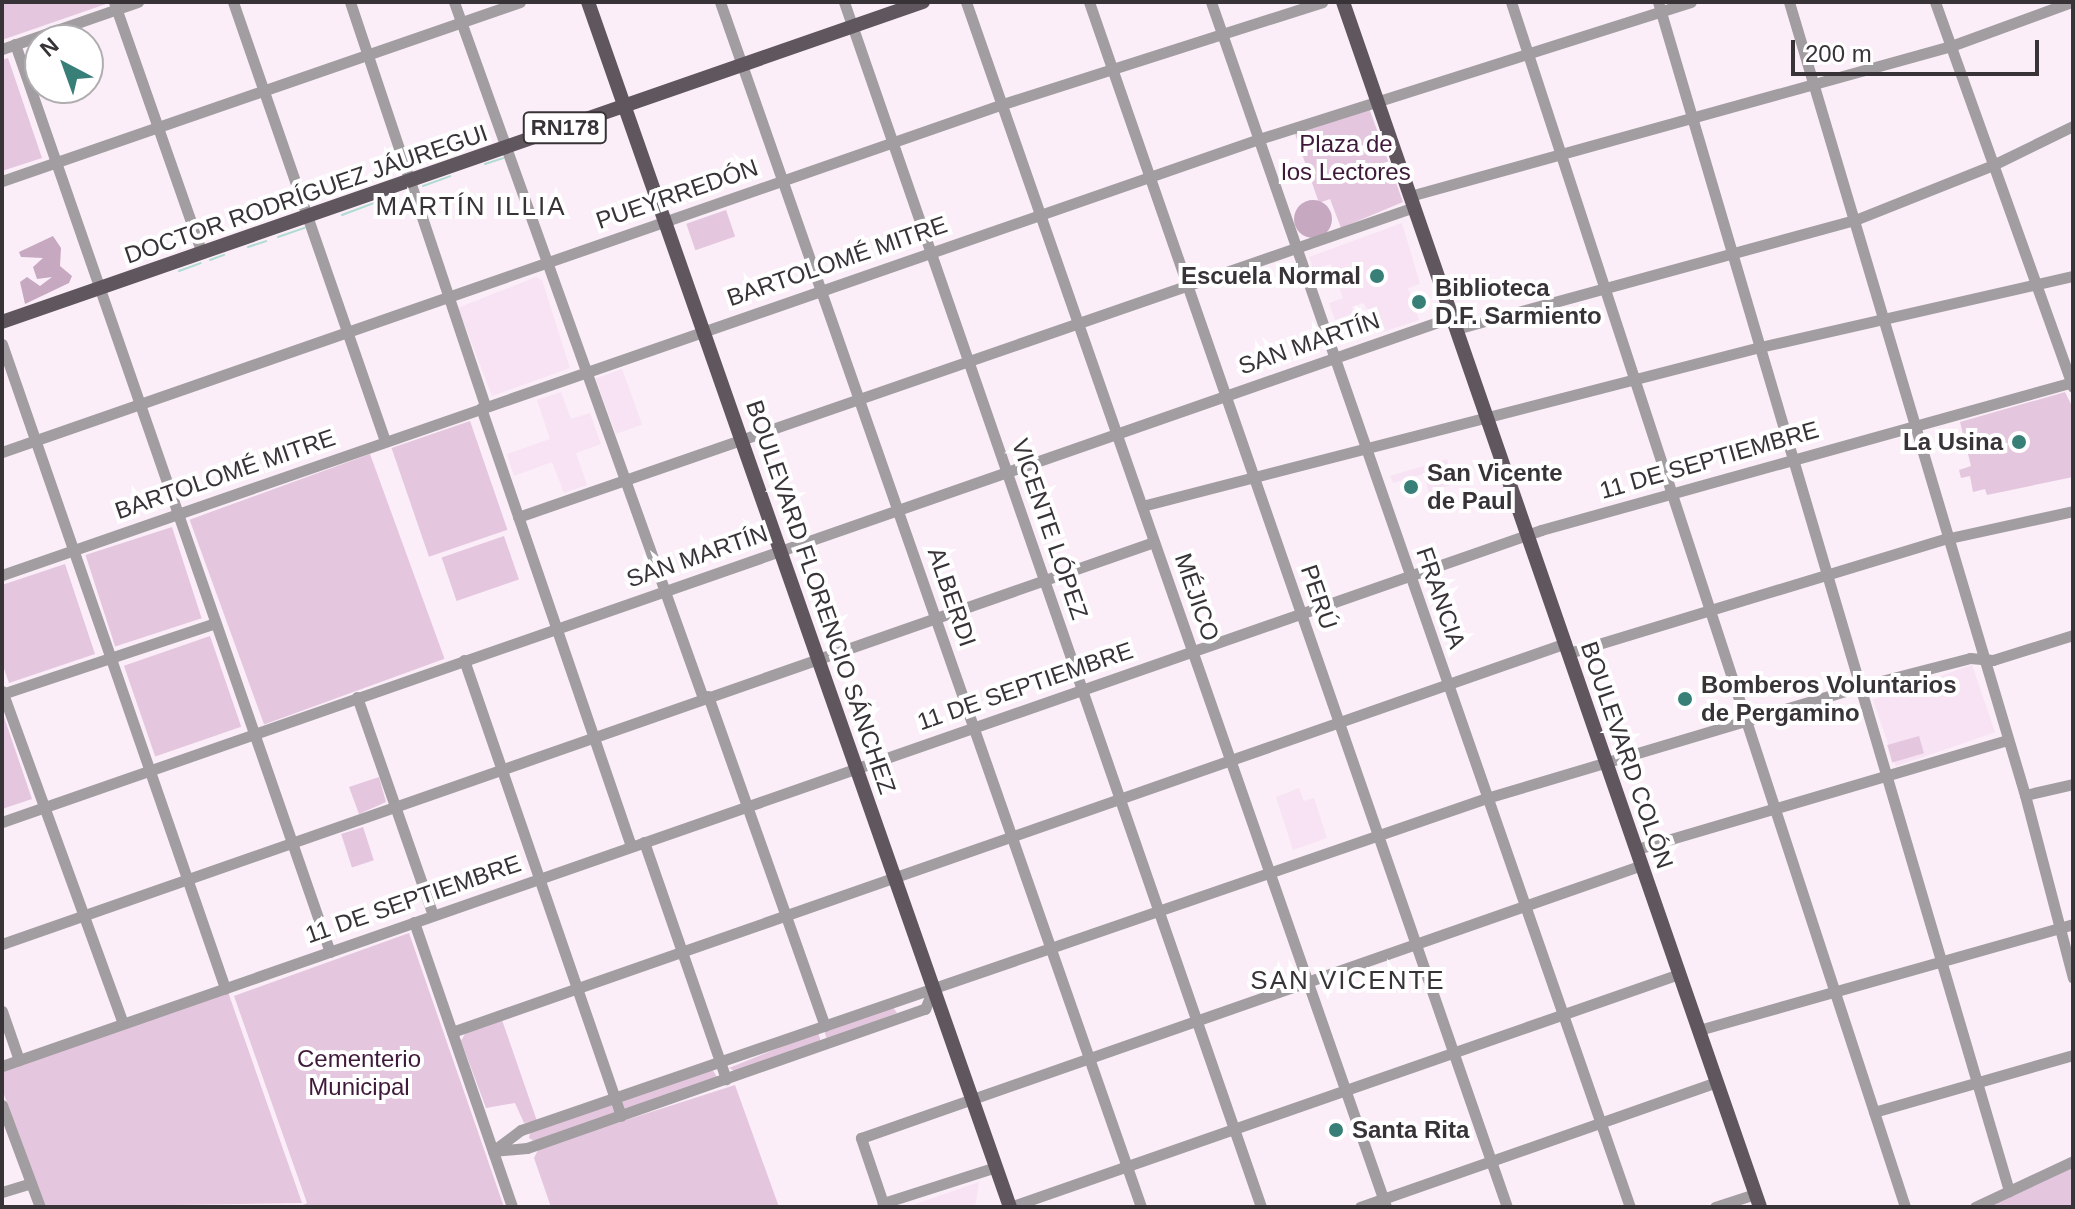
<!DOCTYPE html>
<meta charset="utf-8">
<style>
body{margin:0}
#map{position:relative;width:2075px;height:1209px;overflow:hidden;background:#fbeef8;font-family:Arial,sans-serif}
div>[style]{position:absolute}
.built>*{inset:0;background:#f7e3f3;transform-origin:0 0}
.green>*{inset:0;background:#e4c7de;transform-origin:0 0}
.forest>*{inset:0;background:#c6a9c0}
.round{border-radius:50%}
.stream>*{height:2px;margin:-1px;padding:0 1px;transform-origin:1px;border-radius:1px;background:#afdbd4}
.minor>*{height:11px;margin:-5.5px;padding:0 5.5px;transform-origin:5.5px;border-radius:5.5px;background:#a29da1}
.major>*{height:14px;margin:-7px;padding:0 7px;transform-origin:7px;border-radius:7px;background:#60575e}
.dots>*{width:22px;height:22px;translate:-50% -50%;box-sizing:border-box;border:4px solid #fff;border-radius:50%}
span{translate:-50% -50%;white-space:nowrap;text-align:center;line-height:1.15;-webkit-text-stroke:8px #fff;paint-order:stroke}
.shield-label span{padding:2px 6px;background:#fff;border:2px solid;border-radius:6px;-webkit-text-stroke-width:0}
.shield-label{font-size:22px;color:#383337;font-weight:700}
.park-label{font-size:24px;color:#3f1939}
.street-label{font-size:24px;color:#383337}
.poi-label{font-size:24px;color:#383337;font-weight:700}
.right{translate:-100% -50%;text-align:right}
.left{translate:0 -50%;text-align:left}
.neighbourhood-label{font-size:26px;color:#383337;letter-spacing:2px}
.frame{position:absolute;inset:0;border:4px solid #383337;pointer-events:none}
.north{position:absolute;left:24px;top:24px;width:80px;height:80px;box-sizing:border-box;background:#fff;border:2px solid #afadaf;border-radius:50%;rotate:319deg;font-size:22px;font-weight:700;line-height:32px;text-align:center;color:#383337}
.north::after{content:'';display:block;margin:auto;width:28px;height:36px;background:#387f77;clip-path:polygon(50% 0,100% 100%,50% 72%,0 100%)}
.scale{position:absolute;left:1791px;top:40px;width:248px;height:36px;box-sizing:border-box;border:4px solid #383337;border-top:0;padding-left:10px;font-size:24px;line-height:28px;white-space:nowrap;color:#383337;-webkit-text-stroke:6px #fff;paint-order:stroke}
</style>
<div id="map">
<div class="built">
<div style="clip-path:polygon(1402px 223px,1420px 284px,1408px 288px,1419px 320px,1383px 332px,1363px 303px,1352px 307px,1354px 313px,1335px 320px,1329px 303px,1343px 298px,1331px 264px,1313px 269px,1309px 257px)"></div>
<div style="clip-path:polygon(536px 277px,542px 280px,570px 368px,492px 396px,458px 308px)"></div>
<div style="left:622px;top:369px;width:59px;height:28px;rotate:70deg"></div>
<div style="clip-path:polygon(561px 392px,571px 419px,590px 413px,601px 444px,576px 453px,587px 485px,564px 493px,552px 462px,514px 476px,507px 454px,550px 439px,537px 400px)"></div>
<div style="clip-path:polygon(1447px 459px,1454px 484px,1429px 492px,1423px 474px,1393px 483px,1390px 476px)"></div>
<div style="left:1972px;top:665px;width:71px;height:105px;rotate:71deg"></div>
<div style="clip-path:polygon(1299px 788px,1304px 801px,1314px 798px,1327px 838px,1293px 850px,1276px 797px)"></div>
<div style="clip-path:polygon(979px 1182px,975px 1207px,907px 1207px)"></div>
</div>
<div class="green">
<div style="clip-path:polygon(2px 2px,106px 2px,106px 4px,2px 40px)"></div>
<div style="clip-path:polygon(8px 58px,42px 158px,2px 171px,2px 60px)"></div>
<div style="clip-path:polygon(1369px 108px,1403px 202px,1341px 228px,1330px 199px,1319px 203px,1294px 131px)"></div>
<div style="left:726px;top:210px;width:28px;height:42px;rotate:71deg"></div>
<div style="clip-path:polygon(2065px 392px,2073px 408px,2073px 477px,1987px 495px,1985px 489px,1973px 492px,1970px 476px,1961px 478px,1959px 470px,1971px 466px,1960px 422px)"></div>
<div style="left:470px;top:421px;width:115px;height:83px;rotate:71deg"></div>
<div style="left:370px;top:454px;width:218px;height:192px;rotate:70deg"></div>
<div style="left:172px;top:527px;width:96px;height:91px;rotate:72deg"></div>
<div style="left:504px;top:536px;width:46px;height:66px;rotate:71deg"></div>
<div style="clip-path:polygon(65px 564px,95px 654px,9px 683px,2px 663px,2px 585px)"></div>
<div style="left:210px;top:636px;width:96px;height:91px;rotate:71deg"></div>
<div style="clip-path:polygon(2px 711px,32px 799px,2px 809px)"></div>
<div style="left:1919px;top:736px;width:18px;height:33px;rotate:74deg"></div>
<div style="clip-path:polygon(379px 777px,386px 802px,359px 814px,349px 787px)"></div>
<div style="left:363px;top:827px;width:35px;height:23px;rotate:72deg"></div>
<div style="clip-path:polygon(409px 933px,504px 1207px,300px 1207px,307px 1203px,234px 996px)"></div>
<div style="clip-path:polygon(228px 992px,302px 1203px,45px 1207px,2px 1089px,2px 1071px)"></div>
<div style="clip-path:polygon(893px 1007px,897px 1013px,827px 1040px,824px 1030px)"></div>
<div style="clip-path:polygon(502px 1020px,537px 1121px,524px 1123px,515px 1103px,486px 1108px,461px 1041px,466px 1032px)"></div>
<div style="clip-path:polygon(818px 1032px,821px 1042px,736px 1072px,729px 1068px)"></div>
<div style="clip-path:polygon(712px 1069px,717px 1077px,624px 1110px,621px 1100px)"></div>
<div style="clip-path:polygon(735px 1085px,779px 1207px,551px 1207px,534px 1158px,539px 1148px)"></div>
<div style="clip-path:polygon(611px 1104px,615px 1114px,534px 1141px,529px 1138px,530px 1132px)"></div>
<div style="clip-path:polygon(2073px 1166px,2073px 1207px,1985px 1207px)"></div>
</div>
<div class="forest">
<div class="round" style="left:1294px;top:200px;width:38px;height:38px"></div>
<div style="clip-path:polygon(53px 236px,61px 248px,60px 266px,72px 276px,69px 283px,25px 304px,20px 282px,27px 277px,40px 286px,52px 277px,37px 279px,33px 267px,43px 258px,21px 257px,19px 252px)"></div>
</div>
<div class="stream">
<div style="left:485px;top:164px;width:19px;rotate:-18deg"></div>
<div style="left:423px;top:186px;width:29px;rotate:-20deg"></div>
<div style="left:342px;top:215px;width:43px;rotate:-20.6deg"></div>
<div style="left:278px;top:237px;width:28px;rotate:-19deg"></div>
<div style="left:248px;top:247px;width:19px;rotate:-18deg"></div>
<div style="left:210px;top:260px;width:15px;rotate:-20deg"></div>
<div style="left:179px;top:271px;width:23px;rotate:-20deg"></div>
</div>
<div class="minor">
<div style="left:114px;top:2px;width:266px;rotate:70.7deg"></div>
<div style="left:233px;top:2px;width:465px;rotate:70.9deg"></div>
<div style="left:350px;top:2px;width:426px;rotate:71.5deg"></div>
<div style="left:454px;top:2px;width:739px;rotate:70.31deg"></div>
<div style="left:720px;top:2px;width:1276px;rotate:70.74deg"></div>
<div style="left:844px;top:2px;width:1275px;rotate:70.91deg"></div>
<div style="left:966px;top:2px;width:1276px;rotate:70.78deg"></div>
<div style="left:1089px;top:2px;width:1275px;rotate:70.87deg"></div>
<div style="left:1211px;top:2px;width:1276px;rotate:70.83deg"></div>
<div style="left:1511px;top:2px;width:1268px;rotate:71.89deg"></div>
<div style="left:1658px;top:2px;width:1240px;rotate:73.55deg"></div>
<div style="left:1789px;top:2px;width:827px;rotate:73.43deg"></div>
<div style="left:2025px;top:795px;width:189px;rotate:75.3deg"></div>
<div style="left:1935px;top:2px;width:409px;rotate:70.3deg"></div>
<div style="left:15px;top:44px;width:961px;rotate:70.87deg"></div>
<div style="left:2px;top:49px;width:144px;rotate:-19.1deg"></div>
<div style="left:2px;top:181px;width:548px;rotate:-19.06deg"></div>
<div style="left:1410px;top:196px;width:561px;rotate:-15.5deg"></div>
<div style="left:1951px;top:46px;width:128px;rotate:-20.1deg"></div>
<div style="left:1456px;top:329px;width:414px;rotate:-15.3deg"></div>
<div style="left:1855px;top:220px;width:149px;rotate:-21.7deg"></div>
<div style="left:1993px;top:165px;width:89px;rotate:-26deg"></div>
<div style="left:2px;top:344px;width:682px;rotate:70.9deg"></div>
<div style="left:481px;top:408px;width:463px;rotate:71.1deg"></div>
<div style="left:2px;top:452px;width:1060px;rotate:-19.17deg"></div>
<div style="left:1003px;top:104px;width:335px;rotate:-17.7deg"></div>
<div style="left:1142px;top:506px;width:638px;rotate:-14.43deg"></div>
<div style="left:1760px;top:347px;width:321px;rotate:-12.8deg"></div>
<div style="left:518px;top:517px;width:948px;rotate:-19.08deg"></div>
<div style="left:2px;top:575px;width:1330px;rotate:-19.13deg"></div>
<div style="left:1259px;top:139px;width:453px;rotate:-17.6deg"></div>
<div style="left:1569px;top:653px;width:393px;rotate:-16.9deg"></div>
<div style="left:1945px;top:539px;width:131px;rotate:-12.3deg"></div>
<div style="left:464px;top:660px;width:482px;rotate:71deg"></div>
<div style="left:2px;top:691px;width:353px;rotate:70deg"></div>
<div style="left:2px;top:694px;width:225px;rotate:-18.4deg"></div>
<div style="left:708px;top:696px;width:350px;rotate:70.5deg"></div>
<div style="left:357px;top:697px;width:231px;rotate:70.8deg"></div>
<div style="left:2025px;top:795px;width:49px;rotate:-12.9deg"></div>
<div style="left:2px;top:822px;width:1535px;rotate:-19.2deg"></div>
<div style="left:644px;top:842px;width:251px;rotate:70.9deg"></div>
<div style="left:1637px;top:849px;width:386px;rotate:-16.4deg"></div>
<div style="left:414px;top:922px;width:301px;rotate:71deg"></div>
<div style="left:2px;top:944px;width:1220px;rotate:-19.24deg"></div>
<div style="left:2px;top:1011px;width:52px;rotate:70.9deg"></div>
<div style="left:1699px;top:1030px;width:389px;rotate:-15.8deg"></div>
<div style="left:452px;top:1032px;width:1180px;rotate:-19.25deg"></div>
<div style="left:2px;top:1066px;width:1630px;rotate:-19.2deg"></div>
<div style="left:1541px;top:530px;width:552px;rotate:-15.55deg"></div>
<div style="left:2px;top:1105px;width:109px;rotate:69.6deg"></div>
<div style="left:1874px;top:1112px;width:207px;rotate:-16deg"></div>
<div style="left:493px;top:1151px;width:35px;rotate:-37deg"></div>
<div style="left:521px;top:1130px;width:1025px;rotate:-18.97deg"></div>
<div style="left:1490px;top:797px;width:384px;rotate:-16.6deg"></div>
<div style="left:1858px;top:687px;width:116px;rotate:-14.5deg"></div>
<div style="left:1970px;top:658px;width:23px;rotate:5deg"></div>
<div style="left:1993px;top:660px;width:84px;rotate:-17.4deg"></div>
<div style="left:493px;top:1151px;width:34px;rotate:-5deg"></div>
<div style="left:527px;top:1148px;width:422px;rotate:-19.3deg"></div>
<div style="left:925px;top:1009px;width:24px;rotate:-68deg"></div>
<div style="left:996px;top:1167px;width:119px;rotate:162.3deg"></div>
<div style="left:883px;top:1203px;width:69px;rotate:-108.7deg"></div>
<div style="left:861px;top:1138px;width:827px;rotate:-19.27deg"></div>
<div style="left:2px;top:1192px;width:30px;rotate:-17deg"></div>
<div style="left:1010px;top:1207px;width:708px;rotate:-19.2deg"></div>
<div style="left:1360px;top:1207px;width:378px;rotate:-19.3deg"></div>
<div style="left:1715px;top:1207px;width:42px;rotate:-18deg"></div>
<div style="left:1975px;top:1207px;width:108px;rotate:-25.1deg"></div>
</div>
<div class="major">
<div style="left:588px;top:2px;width:1277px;rotate:70.7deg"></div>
<div style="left:1343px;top:2px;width:1275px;rotate:70.91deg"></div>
<div style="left:2px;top:322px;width:975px;rotate:-19.16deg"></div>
</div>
<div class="dots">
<div style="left:1377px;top:276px;background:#387f77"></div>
<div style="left:1419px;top:302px;background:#387f77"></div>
<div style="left:2019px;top:442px;background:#387f77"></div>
<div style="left:1411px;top:487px;background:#387f77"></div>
<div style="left:1685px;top:699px;background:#387f77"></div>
<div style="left:1336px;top:1130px;background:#387f77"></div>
</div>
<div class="shield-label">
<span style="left:565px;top:128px">RN178</span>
</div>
<div class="park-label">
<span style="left:1346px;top:158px">Plaza de<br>los Lectores</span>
<span style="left:359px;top:1073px">Cementerio<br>Municipal</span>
</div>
<div class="street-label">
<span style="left:306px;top:194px;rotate:-19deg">DOCTOR RODRÍGUEZ JÁUREGUI</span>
<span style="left:677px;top:194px;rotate:-19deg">PUEYRREDÓN</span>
<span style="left:837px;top:261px;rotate:-19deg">BARTOLOMÉ MITRE</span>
<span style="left:1309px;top:343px;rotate:-19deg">SAN MARTÍN</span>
<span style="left:1709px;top:460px;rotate:-16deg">11 DE SEPTIEMBRE</span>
<span style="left:225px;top:474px;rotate:-19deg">BARTOLOMÉ MITRE</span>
<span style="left:1050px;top:529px;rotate:71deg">VICENTE LÓPEZ</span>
<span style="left:697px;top:556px;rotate:-19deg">SAN MARTÍN</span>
<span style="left:821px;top:597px;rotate:71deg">BOULEVARD FLORENCIO SÁNCHEZ</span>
<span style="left:952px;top:597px;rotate:71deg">ALBERDI</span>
<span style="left:1197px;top:597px;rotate:71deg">MÉJICO</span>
<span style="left:1319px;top:597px;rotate:71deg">PERÚ</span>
<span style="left:1441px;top:598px;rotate:71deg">FRANCIA</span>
<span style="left:1025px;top:686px;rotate:-19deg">11 DE SEPTIEMBRE</span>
<span style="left:1627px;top:755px;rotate:71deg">BOULEVARD COLÓN</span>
<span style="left:413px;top:899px;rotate:-19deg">11 DE SEPTIEMBRE</span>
</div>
<div class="poi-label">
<span class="right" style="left:1361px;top:276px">Escuela Normal</span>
<span class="left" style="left:1435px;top:302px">Biblioteca<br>D.F. Sarmiento</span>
<span class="right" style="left:2003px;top:442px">La Usina</span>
<span class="left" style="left:1427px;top:487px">San Vicente<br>de Paul</span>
<span class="left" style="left:1701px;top:699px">Bomberos Voluntarios<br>de Pergamino</span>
<span class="left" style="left:1352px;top:1130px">Santa Rita</span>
</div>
<div class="neighbourhood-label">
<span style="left:471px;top:207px">MARTÍN ILLIA</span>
<span style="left:1348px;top:981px">SAN VICENTE</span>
</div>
<div class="frame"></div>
<div class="north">N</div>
<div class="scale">200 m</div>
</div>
